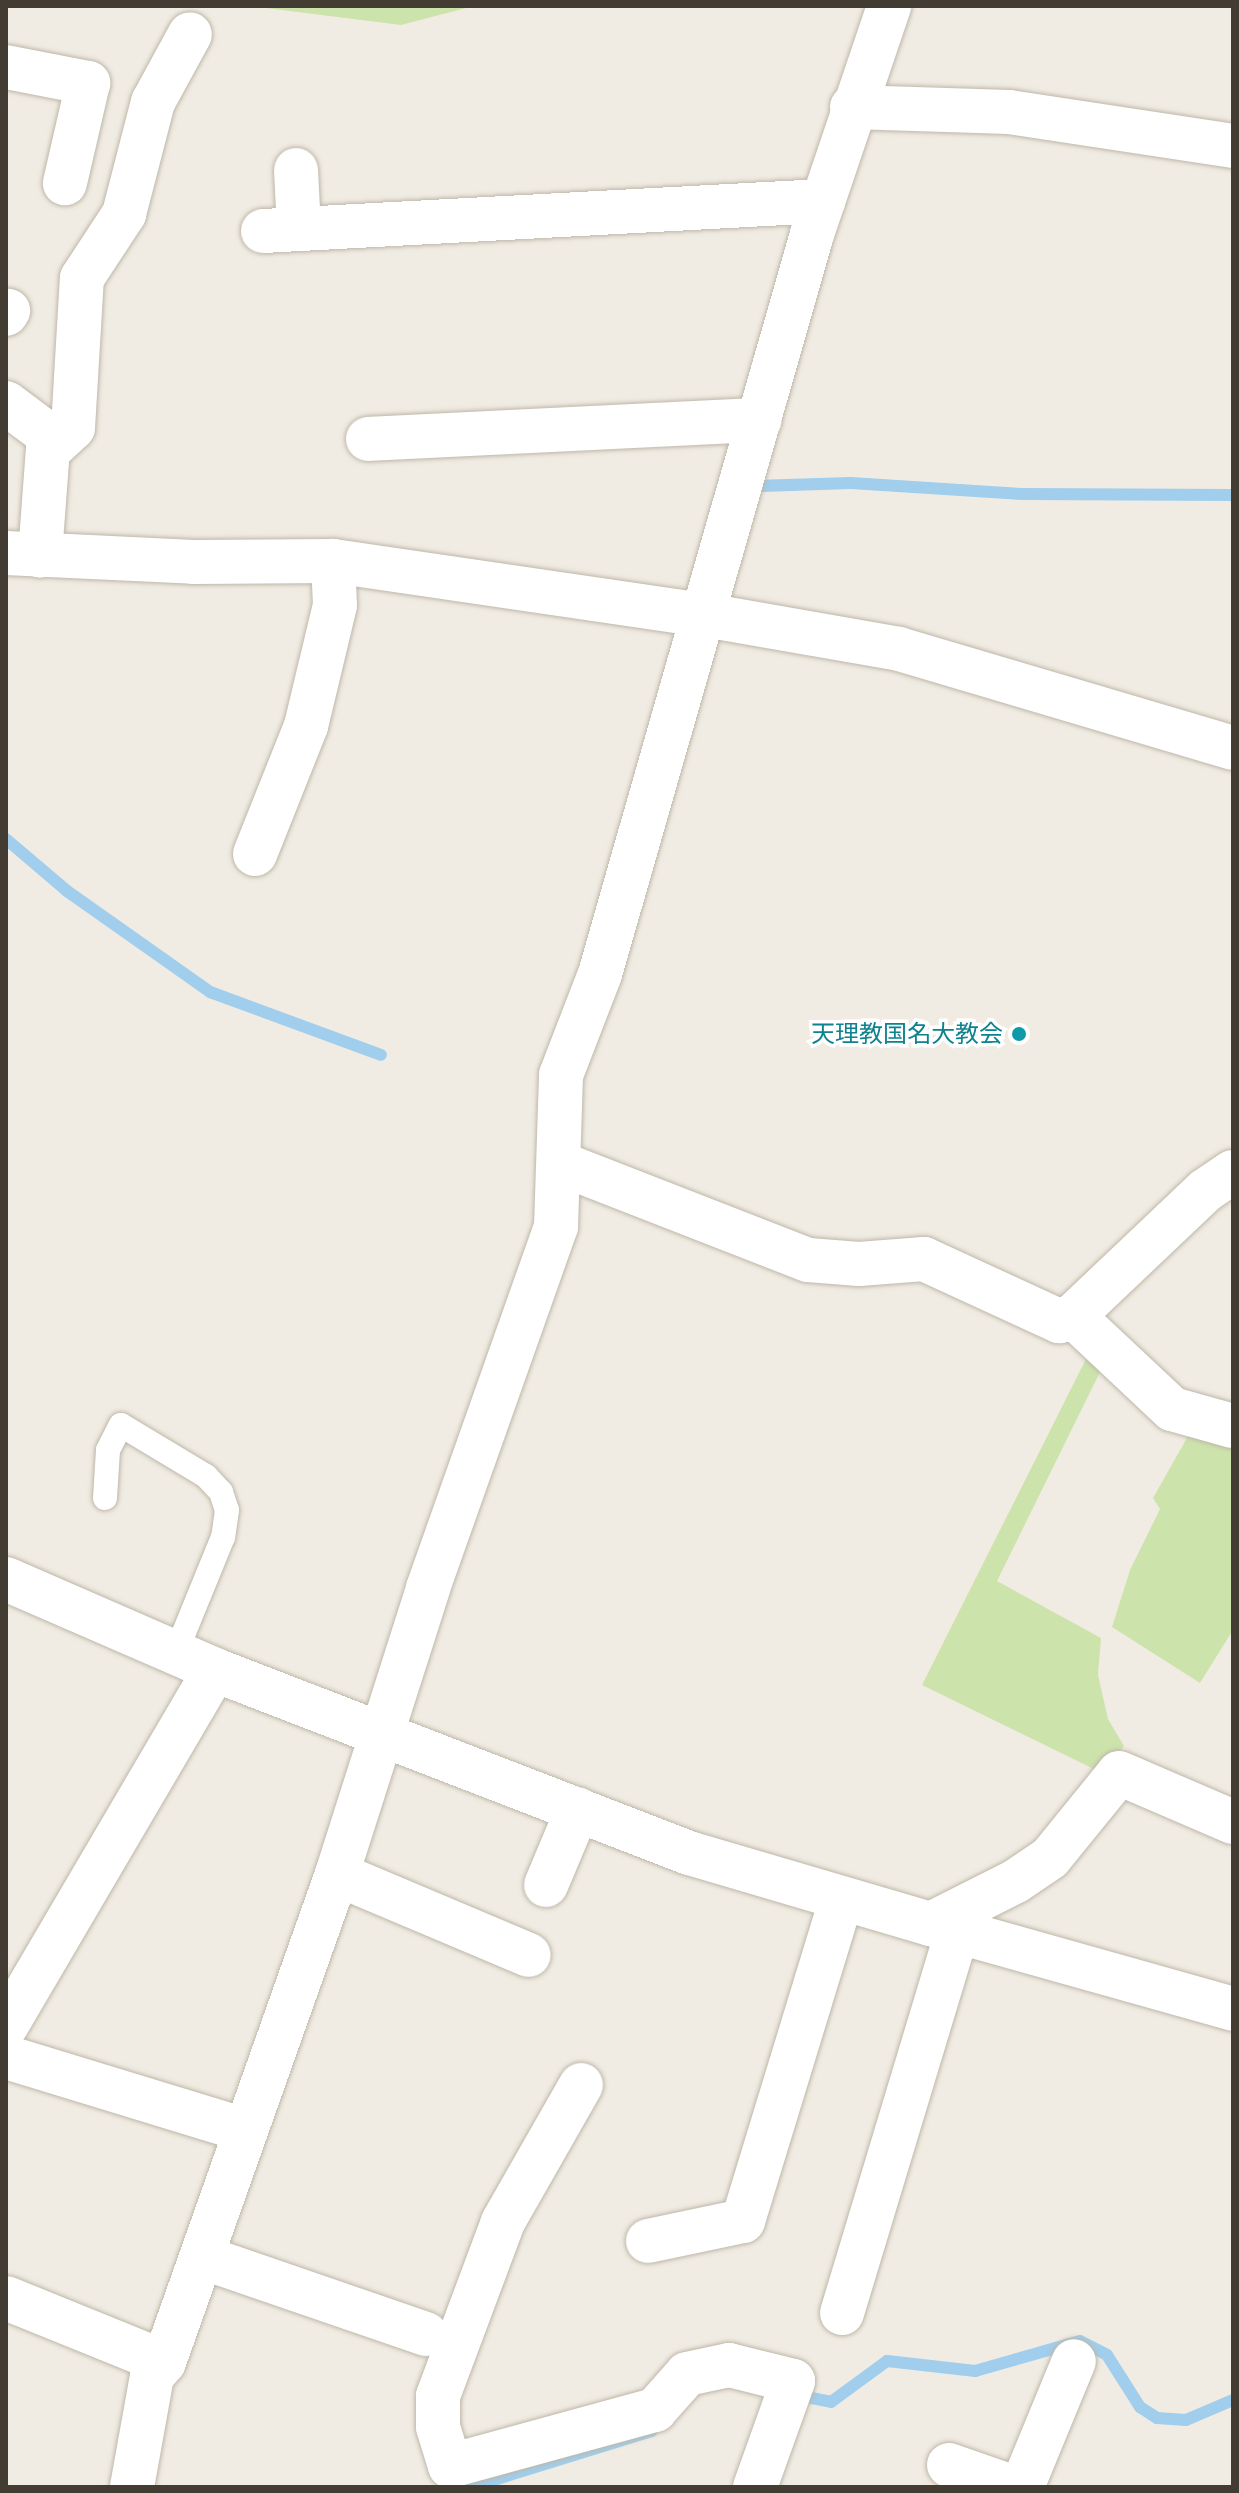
<!DOCTYPE html>
<meta charset="utf-8">
<style>
body{margin:0}
#map{position:relative;width:1239px;height:2493px;overflow:hidden;background:#f1ece3;font-family:Cabin,"Noto Sans JP",sans-serif}
div>[style]{position:absolute}
.green>*{inset:0;background:#cce4ac}
.stream>*{height:12px;margin:-6px;padding:0 6px;transform-origin:6px;border-radius:6px;background:#a0ceec}
.roads{filter:drop-shadow(0 0 2px #beb7a9) drop-shadow(0 0 2px #beb7a9)}
.service>*{height:24px;margin:-12px;padding:0 12px;transform-origin:12px;border-radius:12px;background:#fff}
.minor>*{height:44px;margin:-22px;padding:0 22px;transform-origin:22px;border-radius:22px;background:#fff}
.dots>*{width:22px;height:22px;translate:-50% -50%;box-sizing:border-box;border:4px solid #fff;border-radius:50%}
span{translate:-50% -50%;white-space:nowrap;text-align:center;line-height:1.15;-webkit-text-stroke:7px #fff;paint-order:stroke}
.culture-label{font-size:24px;color:#0d838f}
.right{translate:-100% -50%;text-align:right}
.frame{position:absolute;inset:0;border:8px solid #423c33;pointer-events:none}
</style>
<div id="map">
<div class="green">
<div style="clip-path:polygon(250px 6px,474px 6px,401px 25px)"></div>
<div style="clip-path:polygon(1089px 1353px,1102px 1368px,997px 1581px,1101px 1638px,1098px 1675px,1108px 1719px,1124px 1746px,1100px 1772px,922px 1685px)"></div>
<div style="clip-path:polygon(1188px 1436px,1233px 1446px,1233px 1630px,1200px 1683px,1112px 1627px,1130px 1570px,1160px 1509px,1153px 1498px)"></div>
</div>
<div class="stream">
<div style="left:758px;top:486px;width:93px;rotate:-1.8deg"></div>
<div style="left:851px;top:483px;width:172px;rotate:3.7deg"></div>
<div style="left:1023px;top:494px;width:210px;rotate:0.3deg"></div>
<div style="left:6px;top:839px;width:80px;rotate:40.4deg"></div>
<div style="left:67px;top:891px;width:175px;rotate:35.2deg"></div>
<div style="left:210px;top:992px;width:182px;rotate:20.2deg"></div>
<div style="left:796px;top:2395px;width:36px;rotate:11deg"></div>
<div style="left:831px;top:2402px;width:69px;rotate:-36.2deg"></div>
<div style="left:887px;top:2361px;width:89px;rotate:6.5deg"></div>
<div style="left:975px;top:2371px;width:109px;rotate:-15.9deg"></div>
<div style="left:1080px;top:2341px;width:30px;rotate:27deg"></div>
<div style="left:1107px;top:2355px;width:62px;rotate:57.6deg"></div>
<div style="left:1140px;top:2407px;width:20px;rotate:33deg"></div>
<div style="left:1157px;top:2418px;width:29px;rotate:4deg"></div>
<div style="left:1186px;top:2420px;width:51px;rotate:-23.1deg"></div>
<div style="left:471px;top:2487px;width:189px;rotate:-17.2deg"></div>
</div>
<div class="roads">
<div class="service">
<div style="left:105px;top:1498px;width:48px;rotate:-86.4deg"></div>
<div style="left:108px;top:1450px;width:28px;rotate:-63deg"></div>
<div style="left:121px;top:1425px;width:99px;rotate:31deg"></div>
<div style="left:206px;top:1476px;width:22px;rotate:47deg"></div>
<div style="left:221px;top:1492px;width:19px;rotate:72deg"></div>
<div style="left:227px;top:1510px;width:27px;rotate:98deg"></div>
<div style="left:223px;top:1537px;width:124px;rotate:112.2deg"></div>
</div>
<div class="minor">
<div style="left:6px;top:67px;width:84px;rotate:11deg"></div>
<div style="left:88px;top:83px;width:103px;rotate:103deg"></div>
<div style="left:852px;top:107px;width:157px;rotate:1.8deg"></div>
<div style="left:1009px;top:112px;width:227px;rotate:8.6deg"></div>
<div style="left:296px;top:170px;width:59px;rotate:87.1deg"></div>
<div style="left:263px;top:231px;width:561px;rotate:-3.07deg"></div>
<div style="left:6px;top:314px;width:4px;rotate:-56deg"></div>
<div style="left:6px;top:403px;width:54px;rotate:36.7deg"></div>
<div style="left:49px;top:435px;width:121px;rotate:94.3deg"></div>
<div style="left:368px;top:439px;width:392px;rotate:-2.8deg"></div>
<div style="left:48px;top:451px;width:34px;rotate:-43deg"></div>
<div style="left:73px;top:428px;width:150px;rotate:-86.6deg"></div>
<div style="left:82px;top:278px;width:77px;rotate:-56.7deg"></div>
<div style="left:124px;top:214px;width:116px;rotate:-75.5deg"></div>
<div style="left:153px;top:102px;width:77px;rotate:-61.4deg"></div>
<div style="left:6px;top:553px;width:188px;rotate:2.7deg"></div>
<div style="left:194px;top:562px;width:139px;rotate:-0.4deg"></div>
<div style="left:333px;top:561px;width:376px;rotate:8.3deg"></div>
<div style="left:705px;top:615px;width:197px;rotate:9.9deg"></div>
<div style="left:899px;top:649px;width:348px;rotate:16.5deg"></div>
<div style="left:255px;top:854px;width:138px;rotate:-68.3deg"></div>
<div style="left:306px;top:726px;width:124px;rotate:-76.5deg"></div>
<div style="left:335px;top:605px;width:44px;rotate:-92.6deg"></div>
<div style="left:559px;top:1163px;width:267px;rotate:21.3deg"></div>
<div style="left:808px;top:1260px;width:51px;rotate:4.5deg"></div>
<div style="left:859px;top:1264px;width:65px;rotate:-4.4deg"></div>
<div style="left:924px;top:1259px;width:149px;rotate:24.7deg"></div>
<div style="left:1059px;top:1321px;width:15px;rotate:-20deg"></div>
<div style="left:1073px;top:1316px;width:183px;rotate:-43.5deg"></div>
<div style="left:1206px;top:1190px;width:32px;rotate:-34deg"></div>
<div style="left:1073px;top:1316px;width:136px;rotate:43.2deg"></div>
<div style="left:1172px;top:1409px;width:63px;rotate:15.6deg"></div>
<div style="left:6px;top:1579px;width:228px;rotate:23.5deg"></div>
<div style="left:215px;top:1670px;width:508px;rotate:21.11deg"></div>
<div style="left:689px;top:1853px;width:252px;rotate:16.4deg"></div>
<div style="left:931px;top:1924px;width:95px;rotate:-26.8deg"></div>
<div style="left:1016px;top:1881px;width:41px;rotate:-34.1deg"></div>
<div style="left:1050px;top:1858px;width:109px;rotate:-50.9deg"></div>
<div style="left:1119px;top:1773px;width:124px;rotate:23.3deg"></div>
<div style="left:337px;top:1874px;width:208px;rotate:22.9deg"></div>
<div style="left:546px;top:1885px;width:82px;rotate:-67.2deg"></div>
<div style="left:931px;top:1924px;width:314px;rotate:15.7deg"></div>
<div style="left:6px;top:2026px;width:413px;rotate:-59.6deg"></div>
<div style="left:6px;top:2057px;width:250px;rotate:17deg"></div>
<div style="left:581px;top:2085px;width:158px;rotate:119.7deg"></div>
<div style="left:503px;top:2222px;width:186px;rotate:110.5deg"></div>
<div style="left:438px;top:2396px;width:31px;rotate:90deg"></div>
<div style="left:438px;top:2427px;width:41px;rotate:72.9deg"></div>
<div style="left:450px;top:2466px;width:213px;rotate:-15.3deg"></div>
<div style="left:655px;top:2410px;width:48px;rotate:-48.4deg"></div>
<div style="left:687px;top:2374px;width:43px;rotate:-12.1deg"></div>
<div style="left:729px;top:2365px;width:66px;rotate:14deg"></div>
<div style="left:793px;top:2381px;width:113px;rotate:109.7deg"></div>
<div style="left:648px;top:2241px;width:97px;rotate:-11.9deg"></div>
<div style="left:743px;top:2221px;width:335px;rotate:-73deg"></div>
<div style="left:202px;top:2257px;width:237px;rotate:19deg"></div>
<div style="left:6px;top:2298px;width:170px;rotate:22.1deg"></div>
<div style="left:842px;top:2313px;width:399px;rotate:-73.2deg"></div>
<div style="left:949px;top:2465px;width:67px;rotate:19.2deg"></div>
<div style="left:132px;top:2487px;width:113px;rotate:-79.8deg"></div>
<div style="left:152px;top:2376px;width:18px;rotate:-49deg"></div>
<div style="left:164px;top:2362px;width:518px;rotate:-70.48deg"></div>
<div style="left:337px;top:1874px;width:300px;rotate:-72.3deg"></div>
<div style="left:428px;top:1588px;width:383px;rotate:-70.5deg"></div>
<div style="left:556px;top:1227px;width:152px;rotate:-88.1deg"></div>
<div style="left:561px;top:1075px;width:108px;rotate:-68.9deg"></div>
<div style="left:600px;top:974px;width:770px;rotate:-74.01deg"></div>
<div style="left:812px;top:234px;width:241px;rotate:-71.3deg"></div>
<div style="left:1022px;top:2487px;width:136px;rotate:-67.6deg"></div>
</div>
</div>
<div class="dots">
<div style="left:1019px;top:1034px;background:#0f9aa8"></div>
</div>
<div class="culture-label">
<span class="right" style="left:1003px;top:1034px">天理教国名大教会</span>
</div>
<div class="frame"></div>
</div>
